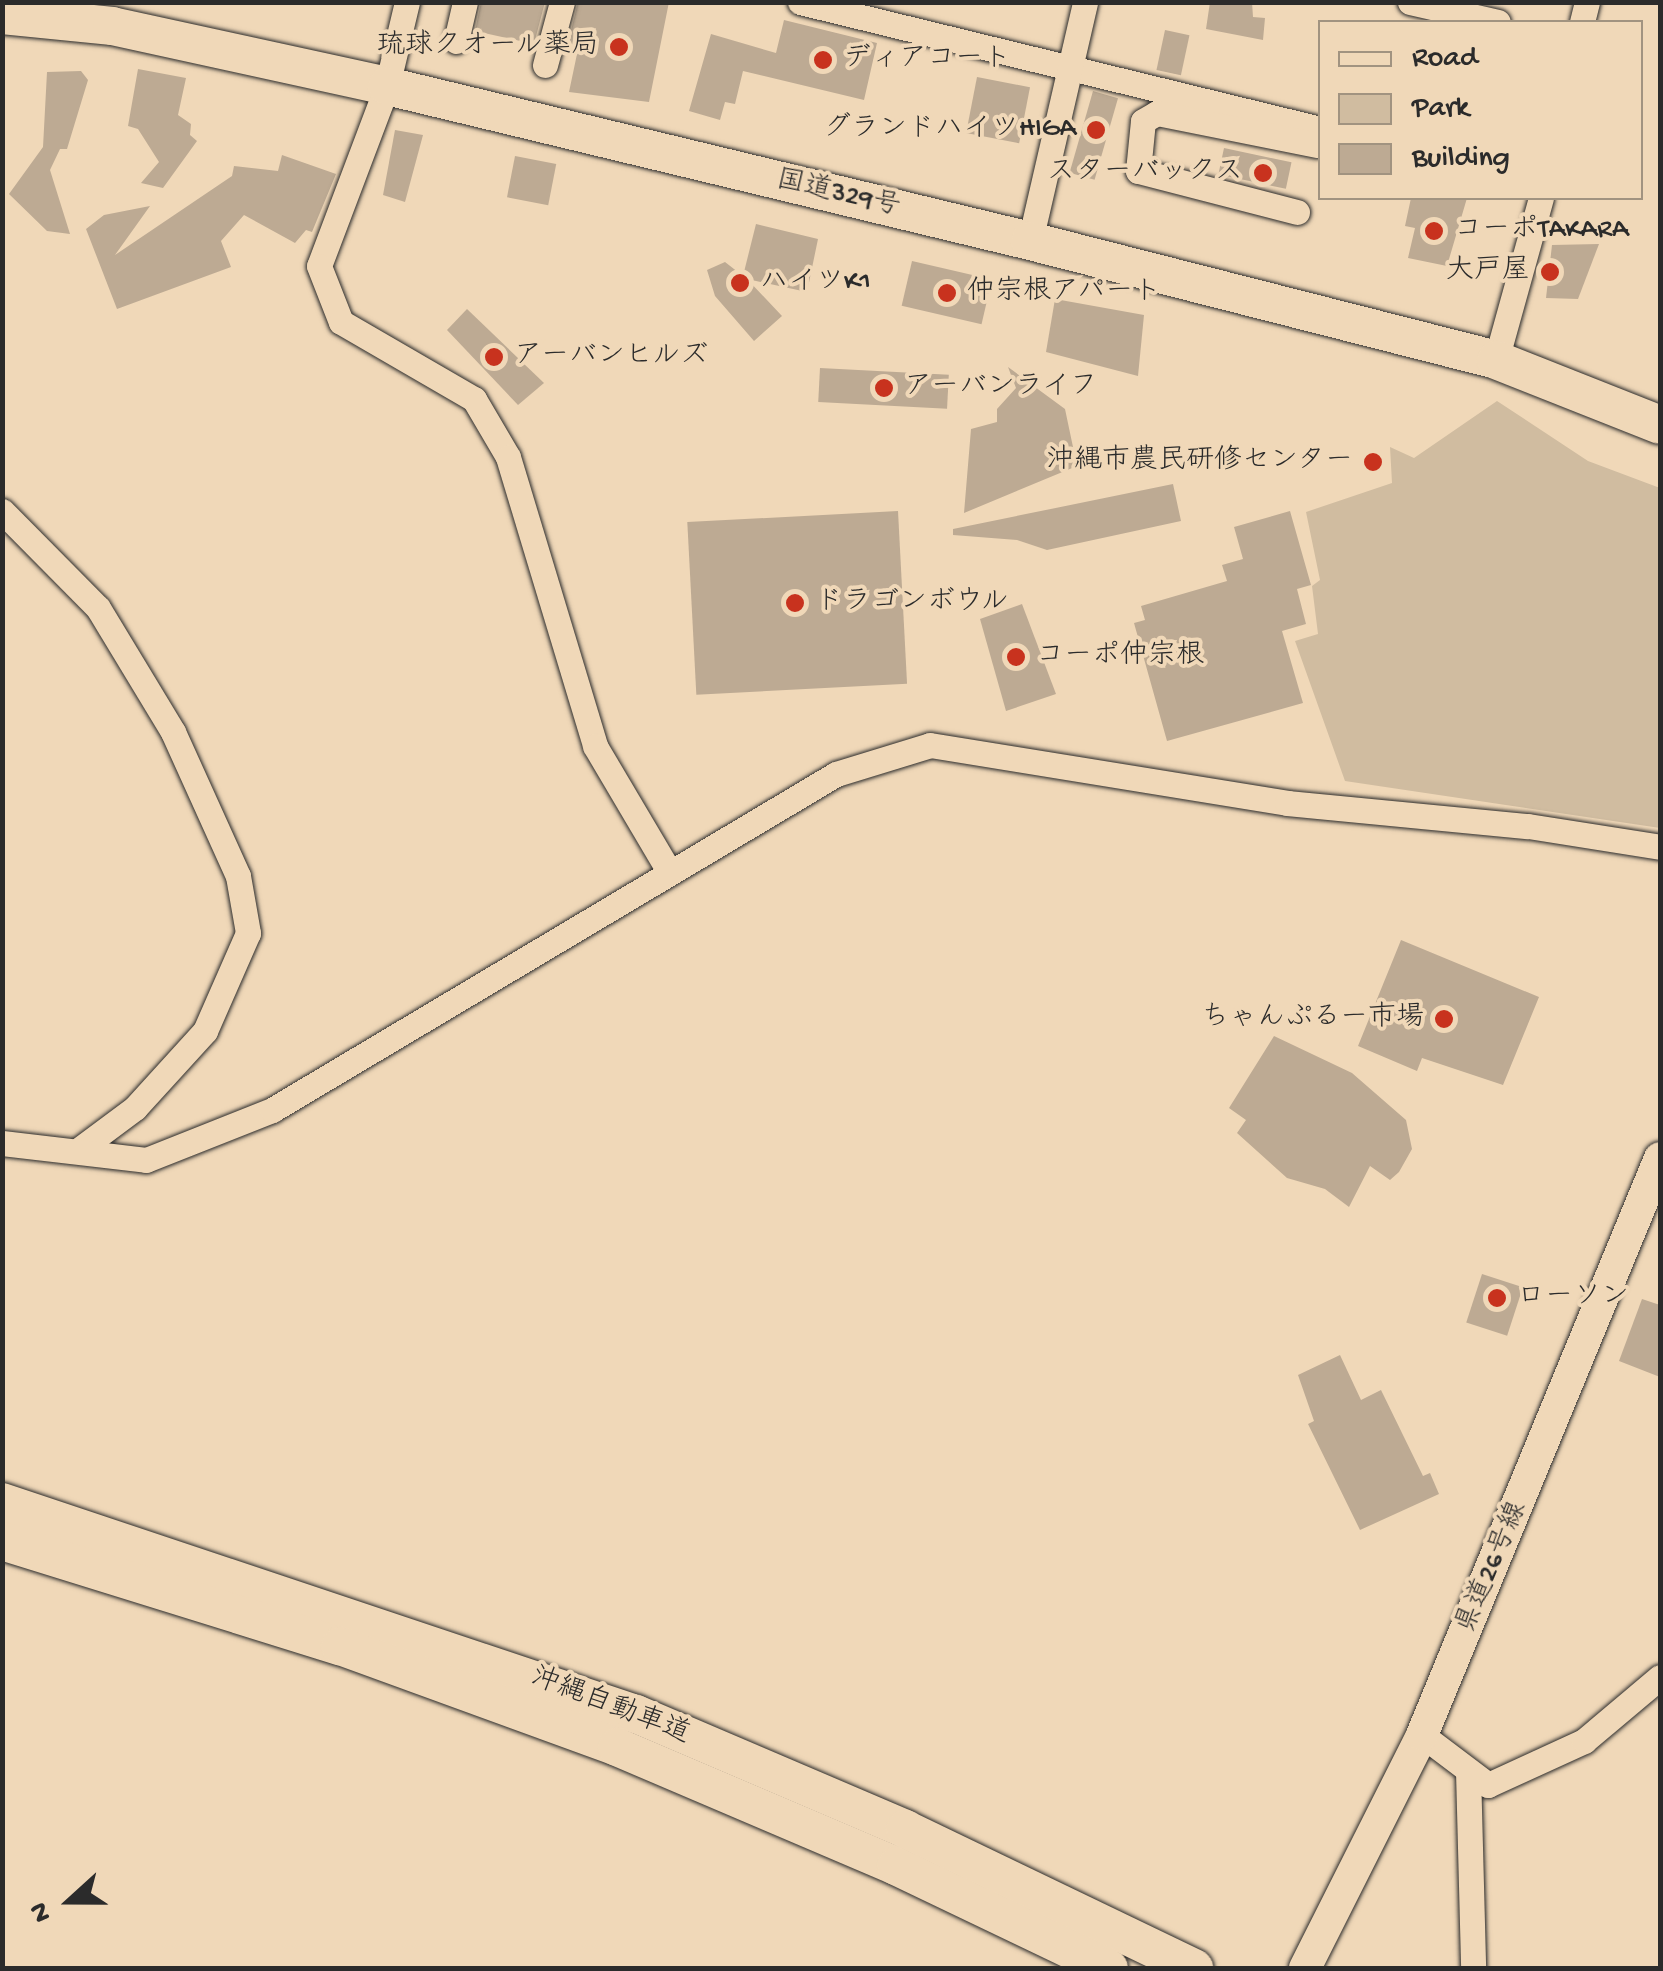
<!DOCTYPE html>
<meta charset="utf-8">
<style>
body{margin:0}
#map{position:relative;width:1663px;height:1971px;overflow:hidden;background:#f0d8b8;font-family:"Gochi Hand","Klee One",sans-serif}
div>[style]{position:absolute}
.green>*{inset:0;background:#d0bca0}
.building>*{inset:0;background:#bdaa93;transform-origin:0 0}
.roads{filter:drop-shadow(0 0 2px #2b2b2b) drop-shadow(0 0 2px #2b2b2b)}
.minor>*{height:25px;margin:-12.5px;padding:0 12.5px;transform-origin:12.5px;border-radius:12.5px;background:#f0d8b8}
.major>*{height:32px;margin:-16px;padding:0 16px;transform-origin:16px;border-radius:16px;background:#f0d8b8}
.highway>*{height:38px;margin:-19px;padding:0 19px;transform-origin:19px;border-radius:19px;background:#f0d8b8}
.dots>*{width:28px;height:28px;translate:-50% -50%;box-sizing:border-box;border:5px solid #f0d8b8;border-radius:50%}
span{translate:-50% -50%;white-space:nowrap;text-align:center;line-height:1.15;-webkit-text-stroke:8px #f0d8b8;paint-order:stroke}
.poi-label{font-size:28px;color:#2b2b2b}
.right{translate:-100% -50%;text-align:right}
.left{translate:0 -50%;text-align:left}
.street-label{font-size:28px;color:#2b2b2b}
.frame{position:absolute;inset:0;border:5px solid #2b2b2b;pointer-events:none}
.legend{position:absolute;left:1318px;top:20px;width:325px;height:180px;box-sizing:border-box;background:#f0d8b8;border:2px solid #a19380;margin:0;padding:12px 18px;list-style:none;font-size:30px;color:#2b2b2b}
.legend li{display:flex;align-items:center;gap:20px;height:50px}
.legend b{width:50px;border:2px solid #a19380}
.north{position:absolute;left:20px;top:1851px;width:100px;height:100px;-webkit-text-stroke:8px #f0d8b8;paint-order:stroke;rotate:249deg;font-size:28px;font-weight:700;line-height:40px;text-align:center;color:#2b2b2b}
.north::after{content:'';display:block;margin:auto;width:35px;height:45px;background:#2b2b2b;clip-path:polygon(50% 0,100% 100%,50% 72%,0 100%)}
</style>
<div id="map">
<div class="green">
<div style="clip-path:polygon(1497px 401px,1588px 461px,1660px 488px,1660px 828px,1345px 781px,1295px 641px,1318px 634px,1312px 586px,1320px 580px,1306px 512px,1392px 483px,1390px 447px,1414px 458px)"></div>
</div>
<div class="building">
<div style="clip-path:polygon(481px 2px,545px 2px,534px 44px,475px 31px)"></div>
<div style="clip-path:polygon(578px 2px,669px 2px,649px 102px,569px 92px,577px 54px,566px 51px)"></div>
<div style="clip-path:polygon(1210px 2px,1252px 2px,1253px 17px,1265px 18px,1263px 40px,1206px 29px)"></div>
<div style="clip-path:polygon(784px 20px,877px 43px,864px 100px,743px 71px,735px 104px,725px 102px,720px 120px,689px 111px,711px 34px,776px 53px)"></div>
<div style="left:1165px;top:30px;width:25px;height:41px;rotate:12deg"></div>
<div style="clip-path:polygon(138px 69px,186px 78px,178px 115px,191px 124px,190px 135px,197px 141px,163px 188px,141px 183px,159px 162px,138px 129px,128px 126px)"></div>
<div style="clip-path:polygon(81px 71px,88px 80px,67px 149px,60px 149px,50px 170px,70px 234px,47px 231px,9px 194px,43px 147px,47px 72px)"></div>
<div style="left:977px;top:77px;width:54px;height:57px;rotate:11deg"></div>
<div style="left:1093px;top:91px;width:26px;height:85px;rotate:16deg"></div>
<div style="clip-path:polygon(395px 130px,423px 135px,405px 202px,383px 195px)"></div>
<div style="left:1224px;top:148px;width:69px;height:27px;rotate:12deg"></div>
<div style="clip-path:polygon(282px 155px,336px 174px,312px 232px,306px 230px,295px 243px,244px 215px,221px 241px,231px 267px,117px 309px,86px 229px,104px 215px,150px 206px,115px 255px,232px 176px,234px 166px,278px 171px)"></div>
<div style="left:515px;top:156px;width:42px;height:42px;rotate:11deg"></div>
<div style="clip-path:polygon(1411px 198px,1467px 198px,1447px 266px,1408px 258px,1415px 228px,1405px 226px)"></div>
<div style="clip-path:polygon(756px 224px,818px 239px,807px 292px,747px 279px,782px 316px,754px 341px,715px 296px,707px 270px,725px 262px,743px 276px)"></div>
<div style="clip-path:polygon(1599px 244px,1578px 299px,1546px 298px,1552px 245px)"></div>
<div style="left:912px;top:261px;width:82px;height:46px;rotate:13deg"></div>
<div style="clip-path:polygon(1055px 299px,1144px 315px,1138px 376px,1046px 352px)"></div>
<div style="clip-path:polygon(467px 309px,544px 383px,518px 405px,447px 330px)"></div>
<div style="clip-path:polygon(1008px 367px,1065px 409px,1077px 466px,964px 513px,971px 429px,997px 422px,997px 409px,1016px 388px)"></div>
<div style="left:820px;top:368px;width:129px;height:34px;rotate:3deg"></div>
<div style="clip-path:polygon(1173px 484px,1181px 521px,1047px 550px,1017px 540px,953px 535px,953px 529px)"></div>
<div style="left:898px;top:511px;width:173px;height:211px;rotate:87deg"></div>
<div style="clip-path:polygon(1290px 511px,1311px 585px,1297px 589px,1306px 624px,1282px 631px,1303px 703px,1167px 741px,1134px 623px,1145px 620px,1141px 606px,1227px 581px,1222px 565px,1243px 559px,1234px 527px)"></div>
<div style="clip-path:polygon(1022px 604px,1056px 694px,1006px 711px,980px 619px)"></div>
<div style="clip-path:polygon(1401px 940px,1539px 997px,1503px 1085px,1422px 1058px,1417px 1071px,1358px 1046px)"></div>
<div style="clip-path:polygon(1274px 1036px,1352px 1073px,1406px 1120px,1412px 1149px,1399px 1172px,1390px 1180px,1370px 1166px,1349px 1207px,1325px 1189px,1287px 1178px,1237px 1133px,1246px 1120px,1229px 1108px)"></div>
<div style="left:1482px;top:1274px;width:43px;height:51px;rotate:18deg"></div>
<div style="clip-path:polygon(1642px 1299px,1660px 1305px,1660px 1377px,1619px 1361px)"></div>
<div style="clip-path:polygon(1340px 1355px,1361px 1400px,1381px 1390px,1423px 1476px,1430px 1473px,1439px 1494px,1360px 1530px,1308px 1424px,1314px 1421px,1298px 1375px)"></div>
</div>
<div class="roads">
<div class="minor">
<div style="left:407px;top:2px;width:86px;rotate:103.4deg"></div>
<div style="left:387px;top:86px;width:192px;rotate:110.7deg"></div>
<div style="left:319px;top:266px;width:60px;rotate:68.6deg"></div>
<div style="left:341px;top:322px;width:154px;rotate:30.1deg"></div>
<div style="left:474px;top:399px;width:67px;rotate:59.6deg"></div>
<div style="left:508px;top:457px;width:302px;rotate:73.2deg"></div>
<div style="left:595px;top:746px;width:147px;rotate:59.4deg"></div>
<div style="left:800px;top:2px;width:535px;rotate:13.72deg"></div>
<div style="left:1410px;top:2px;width:90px;rotate:12.8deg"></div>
<div style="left:1582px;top:22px;width:21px;rotate:-76deg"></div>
<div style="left:456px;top:41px;width:40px;rotate:-77deg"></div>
<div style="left:545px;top:65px;width:65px;rotate:-74.9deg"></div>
<div style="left:1297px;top:212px;width:164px;rotate:-165.5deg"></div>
<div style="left:1138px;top:171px;width:50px;rotate:-84.3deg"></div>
<div style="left:1143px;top:121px;width:16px;rotate:-30deg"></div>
<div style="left:1157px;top:113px;width:163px;rotate:11.3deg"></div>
<div style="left:1030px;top:241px;width:245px;rotate:-77deg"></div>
<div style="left:1496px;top:360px;width:168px;rotate:-74.5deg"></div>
<div style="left:2px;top:511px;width:136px;rotate:45.3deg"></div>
<div style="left:98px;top:608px;width:145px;rotate:58.8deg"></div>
<div style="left:173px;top:732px;width:158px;rotate:65.7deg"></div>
<div style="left:238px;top:876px;width:58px;rotate:80deg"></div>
<div style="left:248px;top:933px;width:107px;rotate:113.7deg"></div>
<div style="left:205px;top:1031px;width:104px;rotate:132.3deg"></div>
<div style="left:135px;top:1108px;width:72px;rotate:143.4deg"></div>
<div style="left:2px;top:1143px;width:145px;rotate:6.7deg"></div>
<div style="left:146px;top:1160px;width:136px;rotate:-21.6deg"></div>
<div style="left:272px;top:1110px;width:656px;rotate:-30.78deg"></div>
<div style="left:836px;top:774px;width:98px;rotate:-17.1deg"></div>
<div style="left:930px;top:745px;width:362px;rotate:9.2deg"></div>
<div style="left:1287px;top:803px;width:242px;rotate:5.5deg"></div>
<div style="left:1528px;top:826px;width:134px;rotate:9deg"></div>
<div style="left:1422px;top:1735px;width:83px;rotate:37.1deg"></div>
<div style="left:1488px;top:1785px;width:106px;rotate:-24.6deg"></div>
<div style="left:1584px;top:1741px;width:99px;rotate:-40.1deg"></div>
<div style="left:1468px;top:1771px;width:197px;rotate:88.5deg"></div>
</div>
<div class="major">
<div style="left:1305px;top:1968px;width:261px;rotate:-63.3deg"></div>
<div style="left:1422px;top:1735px;width:624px;rotate:-67.58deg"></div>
</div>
<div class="highway">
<div style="left:2px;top:15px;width:111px;rotate:5.7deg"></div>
<div style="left:112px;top:26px;width:281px;rotate:12.3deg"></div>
<div style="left:387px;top:86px;width:661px;rotate:13.55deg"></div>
<div style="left:1030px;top:241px;width:481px;rotate:14.3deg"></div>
<div style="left:1496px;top:360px;width:176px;rotate:21.6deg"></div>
<div style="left:2px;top:1502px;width:669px;rotate:18.49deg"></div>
<div style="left:636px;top:1714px;width:293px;rotate:23.1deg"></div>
<div style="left:905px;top:1829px;width:321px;rotate:25.7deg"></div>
<div style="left:2px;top:1541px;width:354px;rotate:17.3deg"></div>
<div style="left:340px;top:1646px;width:295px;rotate:20deg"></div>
<div style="left:617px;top:1747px;width:303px;rotate:23.1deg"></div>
<div style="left:896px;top:1866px;width:236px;rotate:25.6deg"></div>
</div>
</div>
<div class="dots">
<div style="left:619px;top:47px;background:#c8321e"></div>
<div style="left:823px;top:60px;background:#c8321e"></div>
<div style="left:1096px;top:130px;background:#c8321e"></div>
<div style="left:1263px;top:173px;background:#c8321e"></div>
<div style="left:1434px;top:231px;background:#c8321e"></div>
<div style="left:1550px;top:272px;background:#c8321e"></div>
<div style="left:740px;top:283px;background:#c8321e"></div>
<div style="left:947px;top:293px;background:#c8321e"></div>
<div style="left:494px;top:357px;background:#c8321e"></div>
<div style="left:884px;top:388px;background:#c8321e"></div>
<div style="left:1373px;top:462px;background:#c8321e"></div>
<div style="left:795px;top:603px;background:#c8321e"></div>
<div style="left:1016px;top:657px;background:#c8321e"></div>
<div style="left:1444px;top:1019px;background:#c8321e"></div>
<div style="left:1497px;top:1298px;background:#c8321e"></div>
</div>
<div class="poi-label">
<span class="right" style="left:599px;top:47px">琉球クオール薬局</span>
<span class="left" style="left:843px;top:60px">ディアコート</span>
<span class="right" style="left:1076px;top:130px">グランドハイツHIGA</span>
<span class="right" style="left:1243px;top:173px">スターバックス</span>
<span class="left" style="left:1454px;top:231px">コーポTAKARA</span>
<span class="right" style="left:1530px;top:272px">大戸屋</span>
<span class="left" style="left:760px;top:283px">ハイツK1</span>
<span class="left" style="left:967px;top:293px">仲宗根アパート</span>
<span class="left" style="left:514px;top:357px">アーバンヒルズ</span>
<span class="left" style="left:904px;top:388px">アーバンライフ</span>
<span class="right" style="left:1353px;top:462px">沖縄市農民研修センター</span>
<span class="left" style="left:815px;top:603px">ドラゴンボウル</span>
<span class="left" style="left:1036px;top:657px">コーポ仲宗根</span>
<span class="right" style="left:1424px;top:1019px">ちゃんぷるー市場</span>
<span class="left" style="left:1517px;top:1298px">ローソン</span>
</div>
<div class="street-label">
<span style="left:838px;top:195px;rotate:13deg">国道329号</span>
<span style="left:1493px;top:1568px;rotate:-67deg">県道26号線</span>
<span style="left:610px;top:1707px;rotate:21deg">沖縄自動車道</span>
</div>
<div class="frame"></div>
<ul class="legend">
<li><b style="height:12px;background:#f0d8b8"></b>Road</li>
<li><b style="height:28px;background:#d0bca0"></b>Park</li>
<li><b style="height:28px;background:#bdaa93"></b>Building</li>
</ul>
<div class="north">N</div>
</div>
